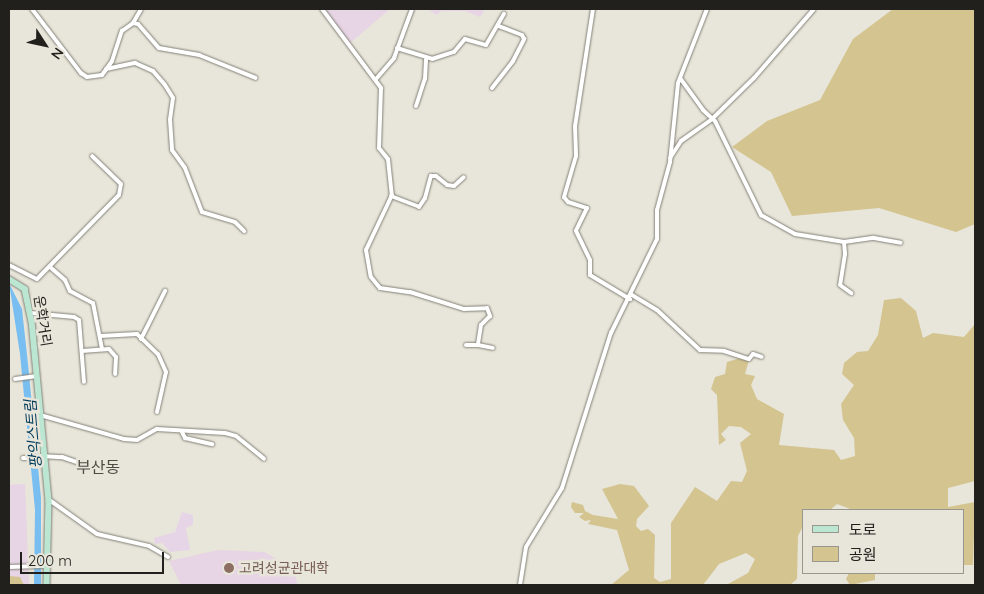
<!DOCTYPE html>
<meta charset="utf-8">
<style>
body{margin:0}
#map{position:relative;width:984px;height:594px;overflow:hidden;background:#e8e5da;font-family:Quicksand,"Noto Sans KR",sans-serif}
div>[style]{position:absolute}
.commercial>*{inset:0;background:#e6d5e6}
.education>*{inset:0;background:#e7d4e5}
.green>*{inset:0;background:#d4c490}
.water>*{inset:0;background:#78bef0}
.roads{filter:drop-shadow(0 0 1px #838178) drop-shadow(0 0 1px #838178)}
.minor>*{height:4px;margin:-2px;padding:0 2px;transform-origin:2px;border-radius:2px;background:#fff}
.secondary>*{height:5.5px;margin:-2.75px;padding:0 2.75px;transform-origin:2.75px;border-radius:2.75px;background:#bbe6d2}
.dots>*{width:14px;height:14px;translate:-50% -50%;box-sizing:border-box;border:2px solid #e8e5da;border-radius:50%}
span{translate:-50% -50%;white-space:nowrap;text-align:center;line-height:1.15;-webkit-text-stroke:5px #e8e5da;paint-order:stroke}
.street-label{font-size:14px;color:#22201d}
.education-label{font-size:14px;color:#785e54}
.left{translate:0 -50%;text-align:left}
.water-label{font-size:15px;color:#003b5b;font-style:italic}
.quarter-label{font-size:16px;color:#4f4c44}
.frame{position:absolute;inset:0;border:10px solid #22201d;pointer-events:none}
.legend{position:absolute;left:802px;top:509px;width:162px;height:65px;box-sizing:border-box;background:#e8e5da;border:1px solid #99968e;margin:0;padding:6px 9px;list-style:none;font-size:15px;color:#22201d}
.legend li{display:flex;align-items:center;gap:10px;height:25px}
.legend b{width:25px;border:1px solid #99968e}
.north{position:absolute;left:20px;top:20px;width:50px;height:50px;-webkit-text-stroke:4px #e8e5da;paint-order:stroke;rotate:125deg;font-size:14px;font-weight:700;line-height:20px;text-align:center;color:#22201d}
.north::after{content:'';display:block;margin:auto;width:18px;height:22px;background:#22201d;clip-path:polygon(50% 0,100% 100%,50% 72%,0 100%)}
.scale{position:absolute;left:20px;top:552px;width:144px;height:22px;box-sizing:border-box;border:2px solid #22201d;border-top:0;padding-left:6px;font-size:15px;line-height:18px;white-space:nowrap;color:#22201d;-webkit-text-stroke:4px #e8e5da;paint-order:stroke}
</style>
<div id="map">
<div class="commercial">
<div style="clip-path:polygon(182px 512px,193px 515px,193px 525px,186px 528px,190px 550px,170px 552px,162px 543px,155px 544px,154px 538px,175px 532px)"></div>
</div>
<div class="education">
<div style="clip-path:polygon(325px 9px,390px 9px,350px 43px)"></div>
<div style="clip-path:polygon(427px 9px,485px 9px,480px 17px,465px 11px,441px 11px,437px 15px)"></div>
<div style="clip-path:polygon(25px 484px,29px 585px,9px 585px,9px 485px)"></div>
<div style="clip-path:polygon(218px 550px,264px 552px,283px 562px,288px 573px,296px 577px,297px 585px,181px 585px,169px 561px)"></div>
</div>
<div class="green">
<div style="clip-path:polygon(893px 9px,975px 9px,975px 224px,956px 232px,879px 208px,792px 216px,771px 172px,732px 147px,767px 121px,820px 100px,853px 39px)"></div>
<div style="clip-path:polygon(901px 298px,916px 311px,923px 338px,933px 333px,964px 337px,975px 324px,975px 481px,948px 488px,948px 507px,975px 502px,973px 565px,963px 565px,963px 510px,853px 510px,837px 504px,830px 510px,803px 510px,803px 526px,798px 536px,797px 579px,790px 585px,715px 585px,728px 584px,748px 573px,755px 559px,746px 553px,719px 564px,703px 585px,611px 585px,629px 570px,617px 530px,588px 524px,591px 520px,585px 521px,579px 517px,584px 513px,575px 513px,571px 507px,572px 502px,583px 505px,585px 511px,593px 515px,618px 519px,602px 489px,620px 484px,634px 486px,649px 506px,637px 519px,636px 526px,641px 531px,648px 529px,655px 535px,654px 578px,660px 582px,671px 579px,671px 523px,695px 487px,717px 501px,731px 481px,742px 482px,747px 471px,740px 443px,751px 434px,741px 427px,729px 426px,721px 434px,726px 440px,719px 445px,717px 395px,711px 389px,715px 377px,725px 374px,727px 362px,740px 358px,749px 360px,745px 374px,755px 376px,751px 385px,757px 399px,784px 414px,779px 445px,834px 450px,841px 460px,855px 456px,854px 438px,843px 420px,841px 404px,854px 385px,842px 374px,844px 363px,857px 352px,868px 351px,878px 335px,884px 300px)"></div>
<div style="clip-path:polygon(849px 573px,875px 573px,875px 580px,850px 585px,846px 579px)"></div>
<div style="clip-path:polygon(9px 576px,20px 577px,24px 585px,9px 585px)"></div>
</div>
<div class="water">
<div style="clip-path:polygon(9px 283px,22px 309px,28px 364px,41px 498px,41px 585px,34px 585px,35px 510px,20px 354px)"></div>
</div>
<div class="roads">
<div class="minor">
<div style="left:32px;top:9px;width:81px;rotate:52.6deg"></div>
<div style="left:81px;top:73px;width:7px;rotate:34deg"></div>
<div style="left:87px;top:77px;width:15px;rotate:-8deg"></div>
<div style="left:102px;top:75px;width:17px;rotate:-54deg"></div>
<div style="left:112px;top:61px;width:32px;rotate:-72deg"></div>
<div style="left:122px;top:31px;width:14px;rotate:-36deg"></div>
<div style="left:133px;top:23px;width:5px;rotate:11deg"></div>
<div style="left:138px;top:24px;width:32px;rotate:49deg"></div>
<div style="left:159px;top:48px;width:41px;rotate:9.9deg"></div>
<div style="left:199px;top:55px;width:61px;rotate:22deg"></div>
<div style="left:322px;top:9px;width:99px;rotate:53.2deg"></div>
<div style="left:381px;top:88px;width:60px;rotate:91.9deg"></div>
<div style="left:379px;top:148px;width:14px;rotate:51deg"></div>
<div style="left:388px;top:159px;width:36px;rotate:84deg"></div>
<div style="left:392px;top:195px;width:61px;rotate:115.3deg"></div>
<div style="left:366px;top:250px;width:27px;rotate:80deg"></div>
<div style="left:371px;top:277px;width:14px;rotate:51deg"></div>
<div style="left:380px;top:288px;width:30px;rotate:8deg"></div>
<div style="left:410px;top:292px;width:57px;rotate:17.5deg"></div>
<div style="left:464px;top:309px;width:23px;rotate:-2deg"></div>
<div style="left:487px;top:308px;width:9px;rotate:69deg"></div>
<div style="left:490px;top:316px;width:13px;rotate:135deg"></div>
<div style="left:481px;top:325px;width:20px;rotate:99deg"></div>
<div style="left:478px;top:345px;width:15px;rotate:11deg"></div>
<div style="left:593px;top:9px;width:118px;rotate:98.7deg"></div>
<div style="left:575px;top:126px;width:30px;rotate:88deg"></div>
<div style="left:576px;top:156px;width:43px;rotate:106.3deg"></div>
<div style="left:564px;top:197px;width:6px;rotate:51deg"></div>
<div style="left:568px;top:202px;width:20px;rotate:18deg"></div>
<div style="left:587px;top:208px;width:25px;rotate:116deg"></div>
<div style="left:576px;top:231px;width:32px;rotate:64deg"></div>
<div style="left:590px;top:260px;width:15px;rotate:90deg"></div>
<div style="left:590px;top:275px;width:47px;rotate:31deg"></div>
<div style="left:133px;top:23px;width:16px;rotate:-60deg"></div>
<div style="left:397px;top:48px;width:37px;rotate:17deg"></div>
<div style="left:432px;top:59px;width:23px;rotate:-18deg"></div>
<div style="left:454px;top:52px;width:17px;rotate:-50deg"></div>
<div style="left:465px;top:39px;width:22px;rotate:16deg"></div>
<div style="left:486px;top:45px;width:36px;rotate:-60deg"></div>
<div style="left:106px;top:69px;width:30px;rotate:-12deg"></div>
<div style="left:135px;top:63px;width:20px;rotate:24deg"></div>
<div style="left:153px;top:71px;width:18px;rotate:49deg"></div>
<div style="left:165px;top:85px;width:15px;rotate:58deg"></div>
<div style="left:173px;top:98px;width:22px;rotate:98deg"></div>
<div style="left:170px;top:120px;width:30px;rotate:86deg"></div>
<div style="left:172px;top:150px;width:22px;rotate:54deg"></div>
<div style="left:185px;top:168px;width:47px;rotate:68.9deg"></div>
<div style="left:202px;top:212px;width:34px;rotate:17deg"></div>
<div style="left:235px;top:222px;width:13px;rotate:45deg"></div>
<div style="left:680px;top:78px;width:39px;rotate:54deg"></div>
<div style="left:703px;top:110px;width:16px;rotate:43deg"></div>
<div style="left:715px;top:121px;width:105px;rotate:63.9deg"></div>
<div style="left:761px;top:215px;width:39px;rotate:29deg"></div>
<div style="left:795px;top:234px;width:50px;rotate:9.3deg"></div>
<div style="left:844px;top:242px;width:12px;rotate:85deg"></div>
<div style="left:845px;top:254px;width:31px;rotate:99deg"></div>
<div style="left:840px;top:285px;width:14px;rotate:36deg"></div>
<div style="left:376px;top:79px;width:28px;rotate:-49deg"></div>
<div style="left:394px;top:58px;width:52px;rotate:-69.8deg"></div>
<div style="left:492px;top:88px;width:34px;rotate:-52deg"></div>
<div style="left:513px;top:61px;width:25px;rotate:-63deg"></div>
<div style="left:524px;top:39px;width:4px;rotate:-117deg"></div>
<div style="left:522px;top:35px;width:26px;rotate:-159deg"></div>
<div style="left:416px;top:106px;width:28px;rotate:-72deg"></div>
<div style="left:425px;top:79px;width:20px;rotate:-87deg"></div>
<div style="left:670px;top:158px;width:20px;rotate:-57deg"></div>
<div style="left:681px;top:141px;width:38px;rotate:-35deg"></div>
<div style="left:712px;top:119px;width:59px;rotate:-44.3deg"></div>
<div style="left:754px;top:78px;width:91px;rotate:-49deg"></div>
<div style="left:391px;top:196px;width:30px;rotate:21deg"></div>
<div style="left:419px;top:207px;width:11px;rotate:-56deg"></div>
<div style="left:425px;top:198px;width:23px;rotate:-75deg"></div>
<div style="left:431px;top:176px;width:5px"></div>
<div style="left:436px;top:176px;width:14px;rotate:39deg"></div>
<div style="left:447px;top:185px;width:7px;rotate:8deg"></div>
<div style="left:454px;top:186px;width:13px;rotate:-42deg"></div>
<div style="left:844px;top:242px;width:30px;rotate:-8deg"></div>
<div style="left:874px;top:238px;width:27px;rotate:10deg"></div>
<div style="left:9px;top:265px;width:31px;rotate:27deg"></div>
<div style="left:37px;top:279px;width:117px;rotate:-45.7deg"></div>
<div style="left:119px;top:195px;width:11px;rotate:-80deg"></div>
<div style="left:121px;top:184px;width:40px;rotate:-136deg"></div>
<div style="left:50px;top:267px;width:20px;rotate:41deg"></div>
<div style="left:65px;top:280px;width:12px;rotate:66deg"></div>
<div style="left:70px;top:291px;width:26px;rotate:28deg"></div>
<div style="left:93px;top:303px;width:47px;rotate:78.9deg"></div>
<div style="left:632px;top:295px;width:29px;rotate:31deg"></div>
<div style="left:657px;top:310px;width:59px;rotate:42.9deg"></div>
<div style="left:700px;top:350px;width:24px;rotate:2deg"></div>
<div style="left:724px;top:351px;width:26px;rotate:18deg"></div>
<div style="left:749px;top:359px;width:6px;rotate:-51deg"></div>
<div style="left:753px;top:354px;width:9px;rotate:18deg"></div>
<div style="left:31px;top:313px;width:43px;rotate:5.3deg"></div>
<div style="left:74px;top:317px;width:6px;rotate:31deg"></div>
<div style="left:79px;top:320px;width:62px;rotate:85.4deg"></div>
<div style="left:100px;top:336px;width:37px;rotate:-3deg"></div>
<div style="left:137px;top:334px;width:29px;rotate:44deg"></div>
<div style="left:158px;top:354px;width:20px;rotate:66deg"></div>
<div style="left:166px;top:372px;width:41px;rotate:102.7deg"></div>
<div style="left:141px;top:339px;width:54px;rotate:-63.4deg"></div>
<div style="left:466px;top:345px;width:12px"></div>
<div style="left:82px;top:351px;width:27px;rotate:-4deg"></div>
<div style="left:109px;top:349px;width:11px;rotate:49deg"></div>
<div style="left:116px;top:357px;width:17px;rotate:93deg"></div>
<div style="left:15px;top:379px;width:22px;rotate:-8deg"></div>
<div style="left:40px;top:415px;width:87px;rotate:15.9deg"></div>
<div style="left:124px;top:439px;width:13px;rotate:4deg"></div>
<div style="left:137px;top:440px;width:23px;rotate:-29deg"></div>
<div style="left:157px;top:429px;width:68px;rotate:3.4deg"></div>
<div style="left:225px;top:433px;width:11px;rotate:15deg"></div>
<div style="left:236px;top:436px;width:36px;rotate:39deg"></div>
<div style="left:182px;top:432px;width:7px;rotate:63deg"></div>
<div style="left:185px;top:438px;width:28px;rotate:13deg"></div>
<div style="left:40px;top:456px;width:22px;rotate:3deg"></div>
<div style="left:62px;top:457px;width:21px;rotate:19deg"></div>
<div style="left:23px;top:458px;width:4px"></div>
<div style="left:48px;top:499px;width:60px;rotate:35.5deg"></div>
<div style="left:97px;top:534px;width:53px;rotate:13deg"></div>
<div style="left:149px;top:546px;width:22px;rotate:30deg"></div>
<div style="left:9px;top:567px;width:38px;rotate:-2deg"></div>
<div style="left:520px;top:585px;width:38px;rotate:-81deg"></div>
<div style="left:526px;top:547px;width:69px;rotate:-58.6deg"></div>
<div style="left:562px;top:488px;width:163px;rotate:-72.5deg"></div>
<div style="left:611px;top:333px;width:105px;rotate:-63.9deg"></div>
<div style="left:657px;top:239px;width:29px;rotate:-90deg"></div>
<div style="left:657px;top:210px;width:50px;rotate:-74.8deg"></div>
<div style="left:670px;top:162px;width:79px;rotate:-84.2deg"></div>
<div style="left:678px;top:83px;width:79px;rotate:-68.6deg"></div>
</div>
<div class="secondary">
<div style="left:9px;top:279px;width:19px;rotate:32deg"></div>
<div style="left:25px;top:289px;width:33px;rotate:78deg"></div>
<div style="left:32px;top:321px;width:181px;rotate:84.6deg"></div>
<div style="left:49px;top:501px;width:84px;rotate:91.4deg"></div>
</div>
</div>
<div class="dots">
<div style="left:229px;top:568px;background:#8d6e63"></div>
</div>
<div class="street-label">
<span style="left:43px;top:321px;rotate:81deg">운학거리</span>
</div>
<div class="education-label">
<span class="left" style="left:239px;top:568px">고려성균관대학</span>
</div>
<div class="water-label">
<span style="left:33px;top:434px;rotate:-95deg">팡익스트림</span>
</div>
<div class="quarter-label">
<span style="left:98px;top:467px">부산동</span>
</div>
<div class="frame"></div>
<ul class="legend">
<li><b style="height:6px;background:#bbe6d2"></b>도로</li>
<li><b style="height:14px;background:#d4c490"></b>공원</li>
</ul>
<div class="north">N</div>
<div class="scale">200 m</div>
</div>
